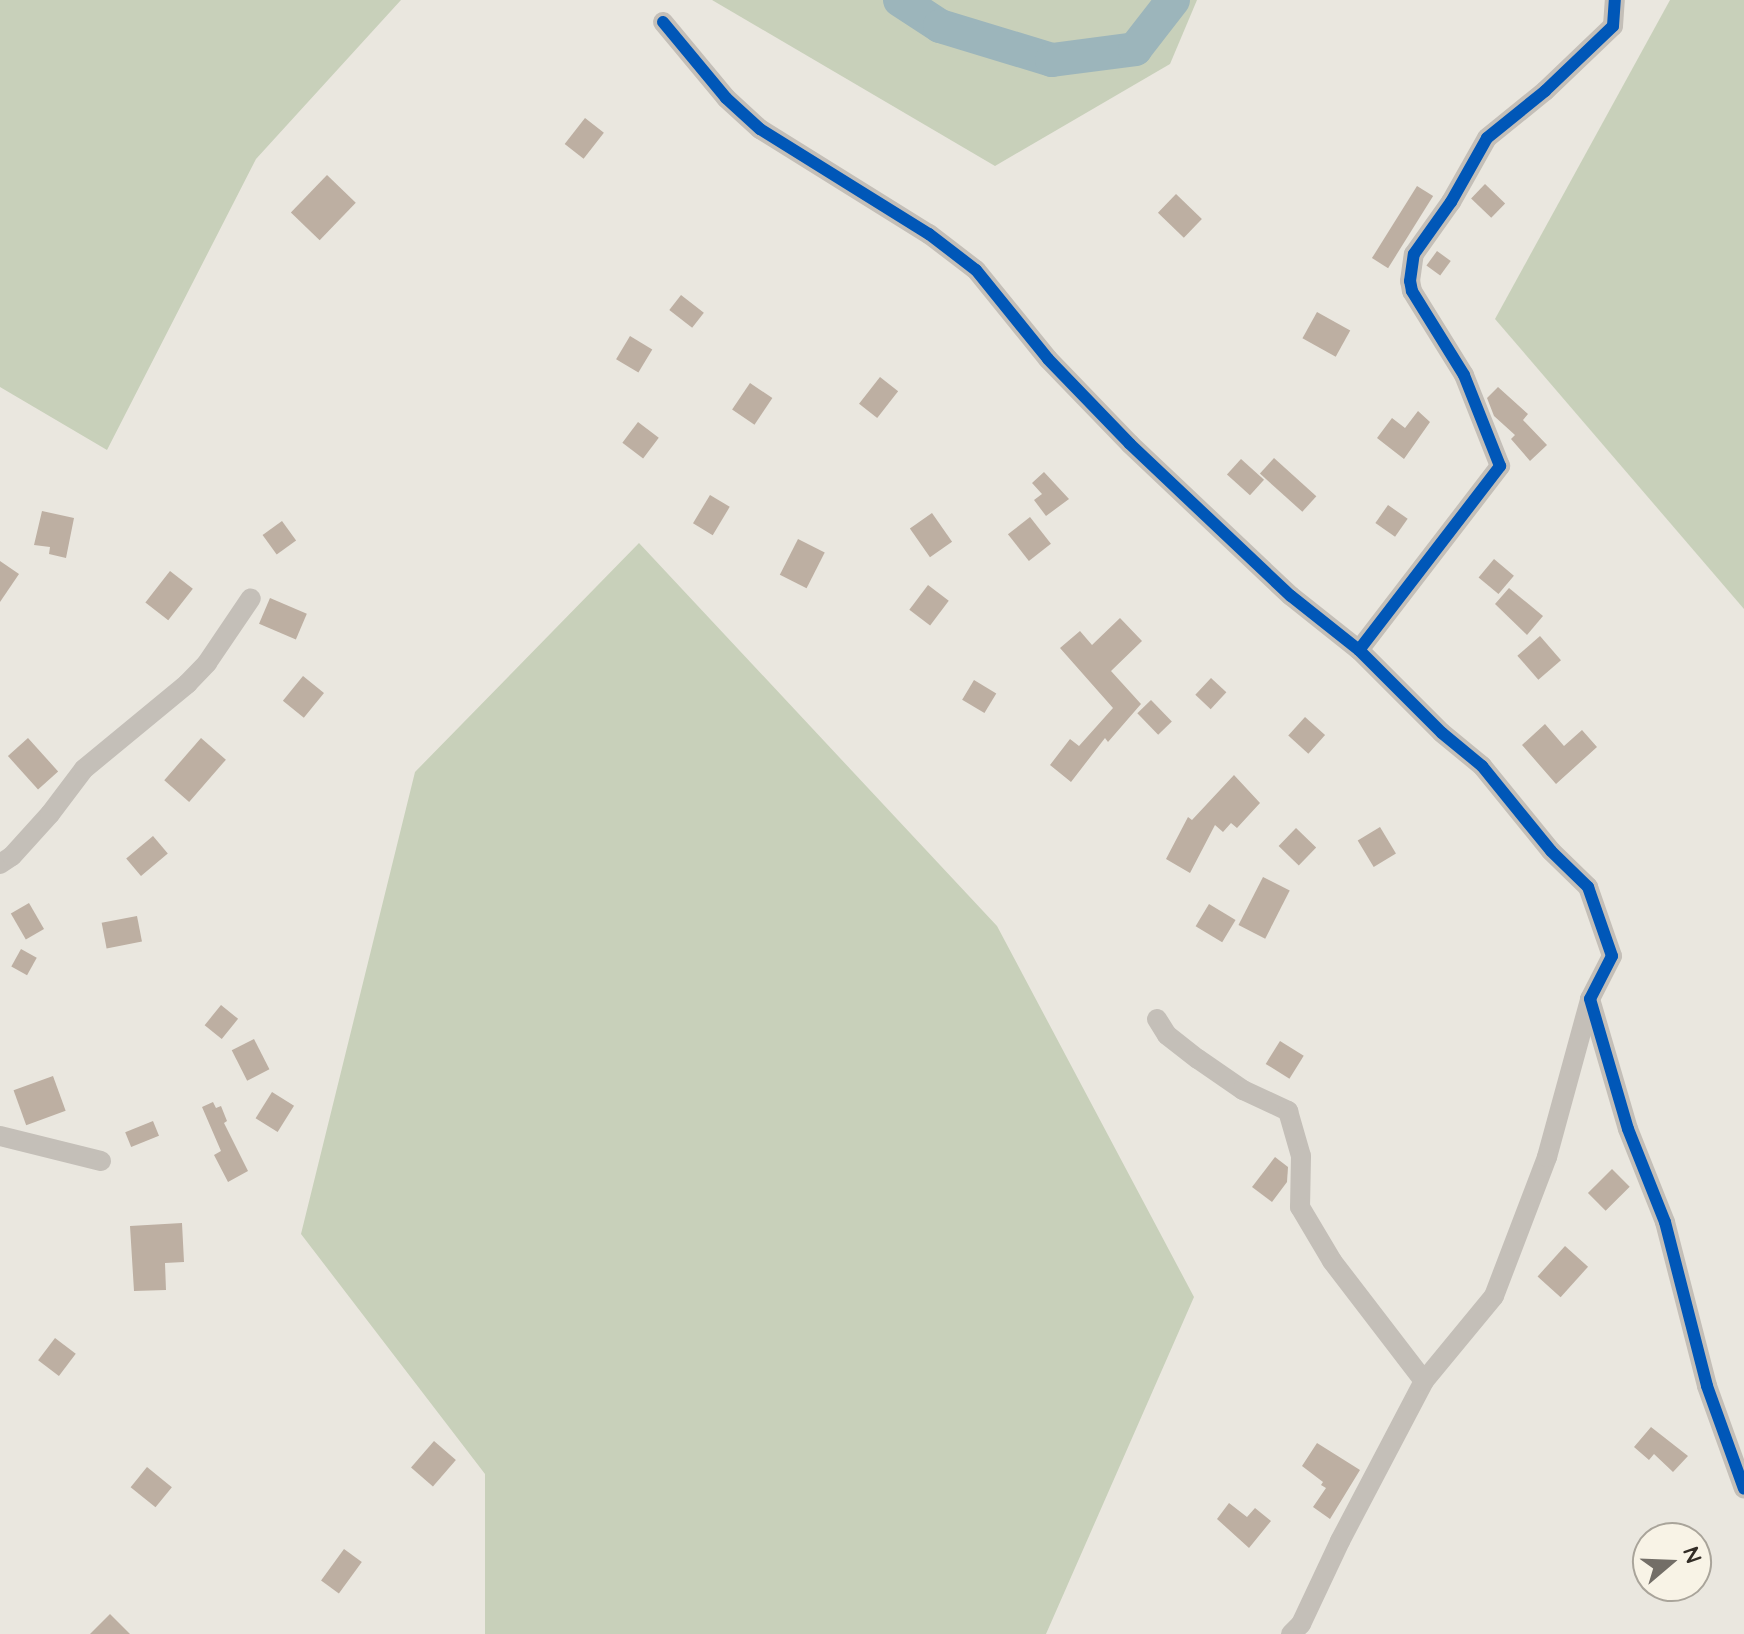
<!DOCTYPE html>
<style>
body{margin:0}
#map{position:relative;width:1744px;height:1634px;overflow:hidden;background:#eae7df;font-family:Quicksand,sans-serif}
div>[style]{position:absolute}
.green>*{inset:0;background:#c8d0ba}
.river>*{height:34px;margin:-17px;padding:0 17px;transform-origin:17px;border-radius:17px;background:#9cb5bb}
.building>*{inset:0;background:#bdafa2;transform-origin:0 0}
.street>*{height:20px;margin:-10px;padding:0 10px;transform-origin:10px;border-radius:10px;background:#c4bfb8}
.cycleway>*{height:12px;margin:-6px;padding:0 6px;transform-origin:6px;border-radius:6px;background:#0057b8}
span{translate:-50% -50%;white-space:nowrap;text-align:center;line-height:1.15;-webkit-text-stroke:6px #f8f3e6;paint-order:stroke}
.north{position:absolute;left:1632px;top:1522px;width:80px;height:80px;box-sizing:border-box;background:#f8f3e6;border:2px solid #a9a49a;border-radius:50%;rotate:71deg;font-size:22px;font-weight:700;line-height:32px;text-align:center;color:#332d27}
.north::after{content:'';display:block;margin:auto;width:28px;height:36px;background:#736e67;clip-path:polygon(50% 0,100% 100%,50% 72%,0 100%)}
</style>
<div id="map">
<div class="green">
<div style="clip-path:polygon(0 0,401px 0,256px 159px,107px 450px,0 387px)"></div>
<div style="clip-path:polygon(712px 0,1197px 0,1170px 64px,995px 166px)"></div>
<div style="clip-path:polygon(1670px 0,1744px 0,1744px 609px,1495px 319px)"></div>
<div style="clip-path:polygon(639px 543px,997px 926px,1194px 1297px,1046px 1634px,485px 1634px,485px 1474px,301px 1234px,415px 772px)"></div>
</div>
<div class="river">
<div style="left:900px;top:0;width:48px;rotate:33deg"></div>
<div style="left:940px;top:26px;width:117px;rotate:16.9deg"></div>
<div style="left:1052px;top:60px;width:84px;rotate:-7.5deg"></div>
<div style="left:1135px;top:49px;width:62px;rotate:-52.2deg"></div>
</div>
<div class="building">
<div style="left:585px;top:118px;width:24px;height:33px;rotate:38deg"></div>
<div style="left:327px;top:175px;width:40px;height:52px;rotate:44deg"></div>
<div style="left:1485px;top:184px;width:28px;height:20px;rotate:44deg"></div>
<div style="left:1417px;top:186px;width:19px;height:85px;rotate:32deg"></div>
<div style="left:1176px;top:194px;width:36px;height:26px;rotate:44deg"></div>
<div style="left:1437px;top:251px;width:17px;height:18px;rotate:36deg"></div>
<div style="left:681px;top:295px;width:29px;height:19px;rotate:38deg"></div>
<div style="left:1317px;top:312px;width:38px;height:30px;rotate:29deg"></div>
<div style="left:630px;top:336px;width:26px;height:27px;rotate:31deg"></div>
<div style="left:880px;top:377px;width:23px;height:34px;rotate:38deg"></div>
<div style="left:750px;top:383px;width:27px;height:32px;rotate:34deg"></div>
<div style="clip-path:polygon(1498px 387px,1528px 414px,1523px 420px,1547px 445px,1530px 461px,1511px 439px,1515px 435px,1494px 416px,1487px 398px)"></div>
<div style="clip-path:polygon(1418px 411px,1430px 422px,1404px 459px,1377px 438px,1392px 418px,1405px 428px)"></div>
<div style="left:638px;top:422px;width:26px;height:26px;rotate:37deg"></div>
<div style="left:1274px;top:458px;width:57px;height:21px;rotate:42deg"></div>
<div style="left:1241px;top:459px;width:31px;height:21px;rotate:42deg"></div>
<div style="clip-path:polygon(1044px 472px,1069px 499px,1046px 516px,1034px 500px,1042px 494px,1032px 483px)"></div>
<div style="left:710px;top:495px;width:23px;height:33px;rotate:31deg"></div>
<div style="left:1388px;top:505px;width:24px;height:22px;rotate:35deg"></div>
<div style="clip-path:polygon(42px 511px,74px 518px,66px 558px,49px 554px,50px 547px,34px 545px)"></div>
<div style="left:932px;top:513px;width:35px;height:27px;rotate:55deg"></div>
<div style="left:1030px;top:517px;width:34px;height:28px;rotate:52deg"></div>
<div style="left:282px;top:521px;width:24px;height:24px;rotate:54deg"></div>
<div style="left:798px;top:539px;width:30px;height:40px;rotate:27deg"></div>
<div style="left:1494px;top:559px;width:26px;height:24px;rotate:40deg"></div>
<div style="clip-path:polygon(0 561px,19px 574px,0 602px)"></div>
<div style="left:170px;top:571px;width:29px;height:40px;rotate:38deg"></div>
<div style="left:928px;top:585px;width:26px;height:31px;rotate:37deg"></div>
<div style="clip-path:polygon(1509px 588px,1543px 616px,1527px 635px,1495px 604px)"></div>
<div style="left:270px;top:598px;width:40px;height:28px;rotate:23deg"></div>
<div style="clip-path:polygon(1120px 618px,1142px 641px,1111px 671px,1141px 704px,1108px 742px,1105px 738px,1071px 782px,1050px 765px,1070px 739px,1079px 746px,1113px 708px,1060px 648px,1080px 631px,1092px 645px)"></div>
<div style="left:1540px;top:636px;width:32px;height:30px;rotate:49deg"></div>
<div style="left:303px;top:676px;width:27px;height:32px;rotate:39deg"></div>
<div style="left:1211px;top:678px;width:21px;height:23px;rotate:43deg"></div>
<div style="left:974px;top:680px;width:26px;height:23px;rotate:31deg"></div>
<div style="left:1151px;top:700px;width:30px;height:19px;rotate:46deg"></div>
<div style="left:1305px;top:717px;width:27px;height:25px;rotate:42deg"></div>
<div style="clip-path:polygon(1545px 724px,1564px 746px,1582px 730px,1597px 747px,1556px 784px,1522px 745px)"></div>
<div style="left:28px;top:738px;width:45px;height:27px;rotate:48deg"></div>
<div style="left:201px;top:738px;width:33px;height:56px;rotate:41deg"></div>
<div style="clip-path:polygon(1234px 775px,1260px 803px,1237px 828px,1231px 823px,1223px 832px,1215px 825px,1190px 873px,1166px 859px,1188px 817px,1192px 820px)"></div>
<div style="left:1380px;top:827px;width:31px;height:26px;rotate:59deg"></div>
<div style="left:1296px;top:828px;width:28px;height:25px;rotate:44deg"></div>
<div style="left:153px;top:836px;width:23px;height:35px;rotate:50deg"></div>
<div style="left:1263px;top:877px;width:30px;height:54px;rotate:27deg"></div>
<div style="left:29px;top:903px;width:30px;height:21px;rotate:60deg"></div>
<div style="left:1209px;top:904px;width:31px;height:26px;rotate:31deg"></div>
<div style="left:137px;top:916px;width:26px;height:36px;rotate:79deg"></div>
<div style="left:21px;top:949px;width:18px;height:20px;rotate:29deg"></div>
<div style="left:221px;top:1005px;width:22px;height:26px;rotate:39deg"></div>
<div style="left:254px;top:1039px;width:34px;height:25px;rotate:63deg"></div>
<div style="left:1280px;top:1041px;width:28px;height:27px;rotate:32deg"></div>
<div style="left:53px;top:1076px;width:37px;height:42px;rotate:70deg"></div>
<div style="left:272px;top:1092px;width:26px;height:31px;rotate:32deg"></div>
<div style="clip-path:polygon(213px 1102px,216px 1108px,221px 1106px,227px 1121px,224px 1123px,248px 1171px,228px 1182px,214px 1155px,221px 1151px,202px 1107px)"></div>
<div style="left:153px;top:1121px;width:16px;height:30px;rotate:68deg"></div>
<div style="clip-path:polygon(1275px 1157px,1288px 1167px,1287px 1182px,1272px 1202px,1252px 1187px)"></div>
<div style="left:1612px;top:1169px;width:25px;height:34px;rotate:45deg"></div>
<div style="clip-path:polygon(182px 1223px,184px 1262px,165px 1263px,166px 1290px,134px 1291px,130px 1226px)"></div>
<div style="left:1565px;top:1246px;width:31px;height:41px;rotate:42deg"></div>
<div style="left:55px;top:1338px;width:26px;height:28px;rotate:37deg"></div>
<div style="clip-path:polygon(1651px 1427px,1688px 1456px,1673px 1472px,1654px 1454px,1649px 1460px,1634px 1447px)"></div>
<div style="left:434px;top:1441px;width:29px;height:35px;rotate:41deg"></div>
<div style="clip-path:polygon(1317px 1443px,1360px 1470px,1330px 1519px,1313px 1507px,1326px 1488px,1321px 1485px,1323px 1482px,1302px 1466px)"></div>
<div style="left:147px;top:1467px;width:32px;height:26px;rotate:39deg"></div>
<div style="clip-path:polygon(1229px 1503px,1247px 1517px,1255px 1508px,1271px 1521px,1249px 1548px,1217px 1519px)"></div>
<div style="left:344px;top:1549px;width:22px;height:39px;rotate:36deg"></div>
<div style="clip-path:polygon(110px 1614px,130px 1634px,90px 1634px)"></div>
</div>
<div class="street">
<div style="left:663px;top:22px;width:99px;rotate:50.3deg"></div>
<div style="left:726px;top:98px;width:46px;rotate:42.4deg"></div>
<div style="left:760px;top:129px;width:199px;rotate:31.9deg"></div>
<div style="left:929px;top:234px;width:59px;rotate:37.5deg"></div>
<div style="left:976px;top:270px;width:114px;rotate:51deg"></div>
<div style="left:1048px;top:359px;width:118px;rotate:46deg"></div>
<div style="left:1130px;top:444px;width:221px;rotate:43.4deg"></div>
<div style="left:1291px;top:596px;width:87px;rotate:38.5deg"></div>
<div style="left:1359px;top:650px;width:117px;rotate:45deg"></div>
<div style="left:1442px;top:733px;width:52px;rotate:39.5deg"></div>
<div style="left:1482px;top:766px;width:109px;rotate:50.9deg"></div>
<div style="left:1551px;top:851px;width:52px;rotate:44.2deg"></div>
<div style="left:1588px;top:887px;width:73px;rotate:70.8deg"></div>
<div style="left:1612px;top:956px;width:48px;rotate:117.1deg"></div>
<div style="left:1590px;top:999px;width:135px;rotate:73.7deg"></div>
<div style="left:1628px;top:1129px;width:100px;rotate:68.3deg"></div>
<div style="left:1665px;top:1222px;width:169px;rotate:75.6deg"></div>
<div style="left:1707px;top:1386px;width:109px;rotate:70.2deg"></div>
<div style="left:1359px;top:650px;width:232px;rotate:-52.5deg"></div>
<div style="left:1500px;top:466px;width:98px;rotate:-111.6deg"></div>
<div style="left:1464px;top:375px;width:99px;rotate:-121.8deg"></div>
<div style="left:1412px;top:291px;width:10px;rotate:-101deg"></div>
<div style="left:1410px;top:281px;width:27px;rotate:-82deg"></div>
<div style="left:1414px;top:254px;width:64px;rotate:-54.6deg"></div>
<div style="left:1451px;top:202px;width:73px;rotate:-60.6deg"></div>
<div style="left:1487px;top:138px;width:75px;rotate:-39deg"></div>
<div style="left:1545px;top:91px;width:94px;rotate:-43.7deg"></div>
<div style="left:1613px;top:26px;width:26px;rotate:-86deg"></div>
<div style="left:0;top:864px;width:14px;rotate:-34deg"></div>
<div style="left:12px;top:856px;width:57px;rotate:-47.9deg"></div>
<div style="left:50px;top:814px;width:56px;rotate:-52.9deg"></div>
<div style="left:84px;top:769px;width:134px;rotate:-39.5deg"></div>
<div style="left:187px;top:684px;width:29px;rotate:-46deg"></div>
<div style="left:207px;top:663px;width:78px;rotate:-55.9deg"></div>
<div style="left:1157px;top:1019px;width:19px;rotate:58deg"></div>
<div style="left:1167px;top:1035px;width:39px;rotate:38deg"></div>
<div style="left:1198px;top:1059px;width:55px;rotate:34.6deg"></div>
<div style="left:1243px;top:1090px;width:50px;rotate:25deg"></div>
<div style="left:1288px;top:1111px;width:47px;rotate:73.9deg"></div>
<div style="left:1301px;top:1156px;width:51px;rotate:91.1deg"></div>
<div style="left:1300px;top:1207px;width:63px;rotate:59.3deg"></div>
<div style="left:1332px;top:1261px;width:151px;rotate:52.5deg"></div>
<div style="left:0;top:1136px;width:104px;rotate:13.9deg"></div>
<div style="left:1291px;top:1634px;width:14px;rotate:-45deg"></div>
<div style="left:1301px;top:1624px;width:92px;rotate:-64.8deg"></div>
<div style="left:1340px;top:1541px;width:181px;rotate:-62.3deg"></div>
<div style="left:1424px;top:1381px;width:110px;rotate:-50.5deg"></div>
<div style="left:1494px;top:1296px;width:149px;rotate:-69.1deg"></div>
<div style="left:1547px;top:1157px;width:163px;rotate:-74.7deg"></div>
</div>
<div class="cycleway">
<div style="left:663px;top:22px;width:99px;rotate:50.3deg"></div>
<div style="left:726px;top:98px;width:46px;rotate:42.4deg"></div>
<div style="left:760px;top:129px;width:199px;rotate:31.9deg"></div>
<div style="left:929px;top:234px;width:59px;rotate:37.5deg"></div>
<div style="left:976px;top:270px;width:114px;rotate:51deg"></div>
<div style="left:1048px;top:359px;width:118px;rotate:46deg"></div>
<div style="left:1130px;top:444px;width:221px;rotate:43.4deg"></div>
<div style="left:1291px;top:596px;width:87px;rotate:38.5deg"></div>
<div style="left:1359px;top:650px;width:117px;rotate:45deg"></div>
<div style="left:1442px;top:733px;width:52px;rotate:39.5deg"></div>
<div style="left:1482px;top:766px;width:109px;rotate:50.9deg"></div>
<div style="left:1551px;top:851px;width:52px;rotate:44.2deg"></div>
<div style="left:1588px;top:887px;width:73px;rotate:70.8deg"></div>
<div style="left:1612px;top:956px;width:48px;rotate:117.1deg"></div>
<div style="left:1590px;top:999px;width:135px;rotate:73.7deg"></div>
<div style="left:1628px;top:1129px;width:100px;rotate:68.3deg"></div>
<div style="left:1665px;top:1222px;width:169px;rotate:75.6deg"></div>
<div style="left:1707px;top:1386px;width:109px;rotate:70.2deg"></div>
<div style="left:1359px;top:650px;width:232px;rotate:-52.5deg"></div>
<div style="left:1500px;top:466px;width:98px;rotate:-111.6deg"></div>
<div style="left:1464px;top:375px;width:99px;rotate:-121.8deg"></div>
<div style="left:1412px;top:291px;width:10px;rotate:-101deg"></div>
<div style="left:1410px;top:281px;width:27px;rotate:-82deg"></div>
<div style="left:1414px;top:254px;width:64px;rotate:-54.6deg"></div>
<div style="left:1451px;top:202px;width:73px;rotate:-60.6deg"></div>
<div style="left:1487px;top:138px;width:75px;rotate:-39deg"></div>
<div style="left:1545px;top:91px;width:94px;rotate:-43.7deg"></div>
<div style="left:1613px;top:26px;width:26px;rotate:-86deg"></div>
</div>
<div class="north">N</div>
</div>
